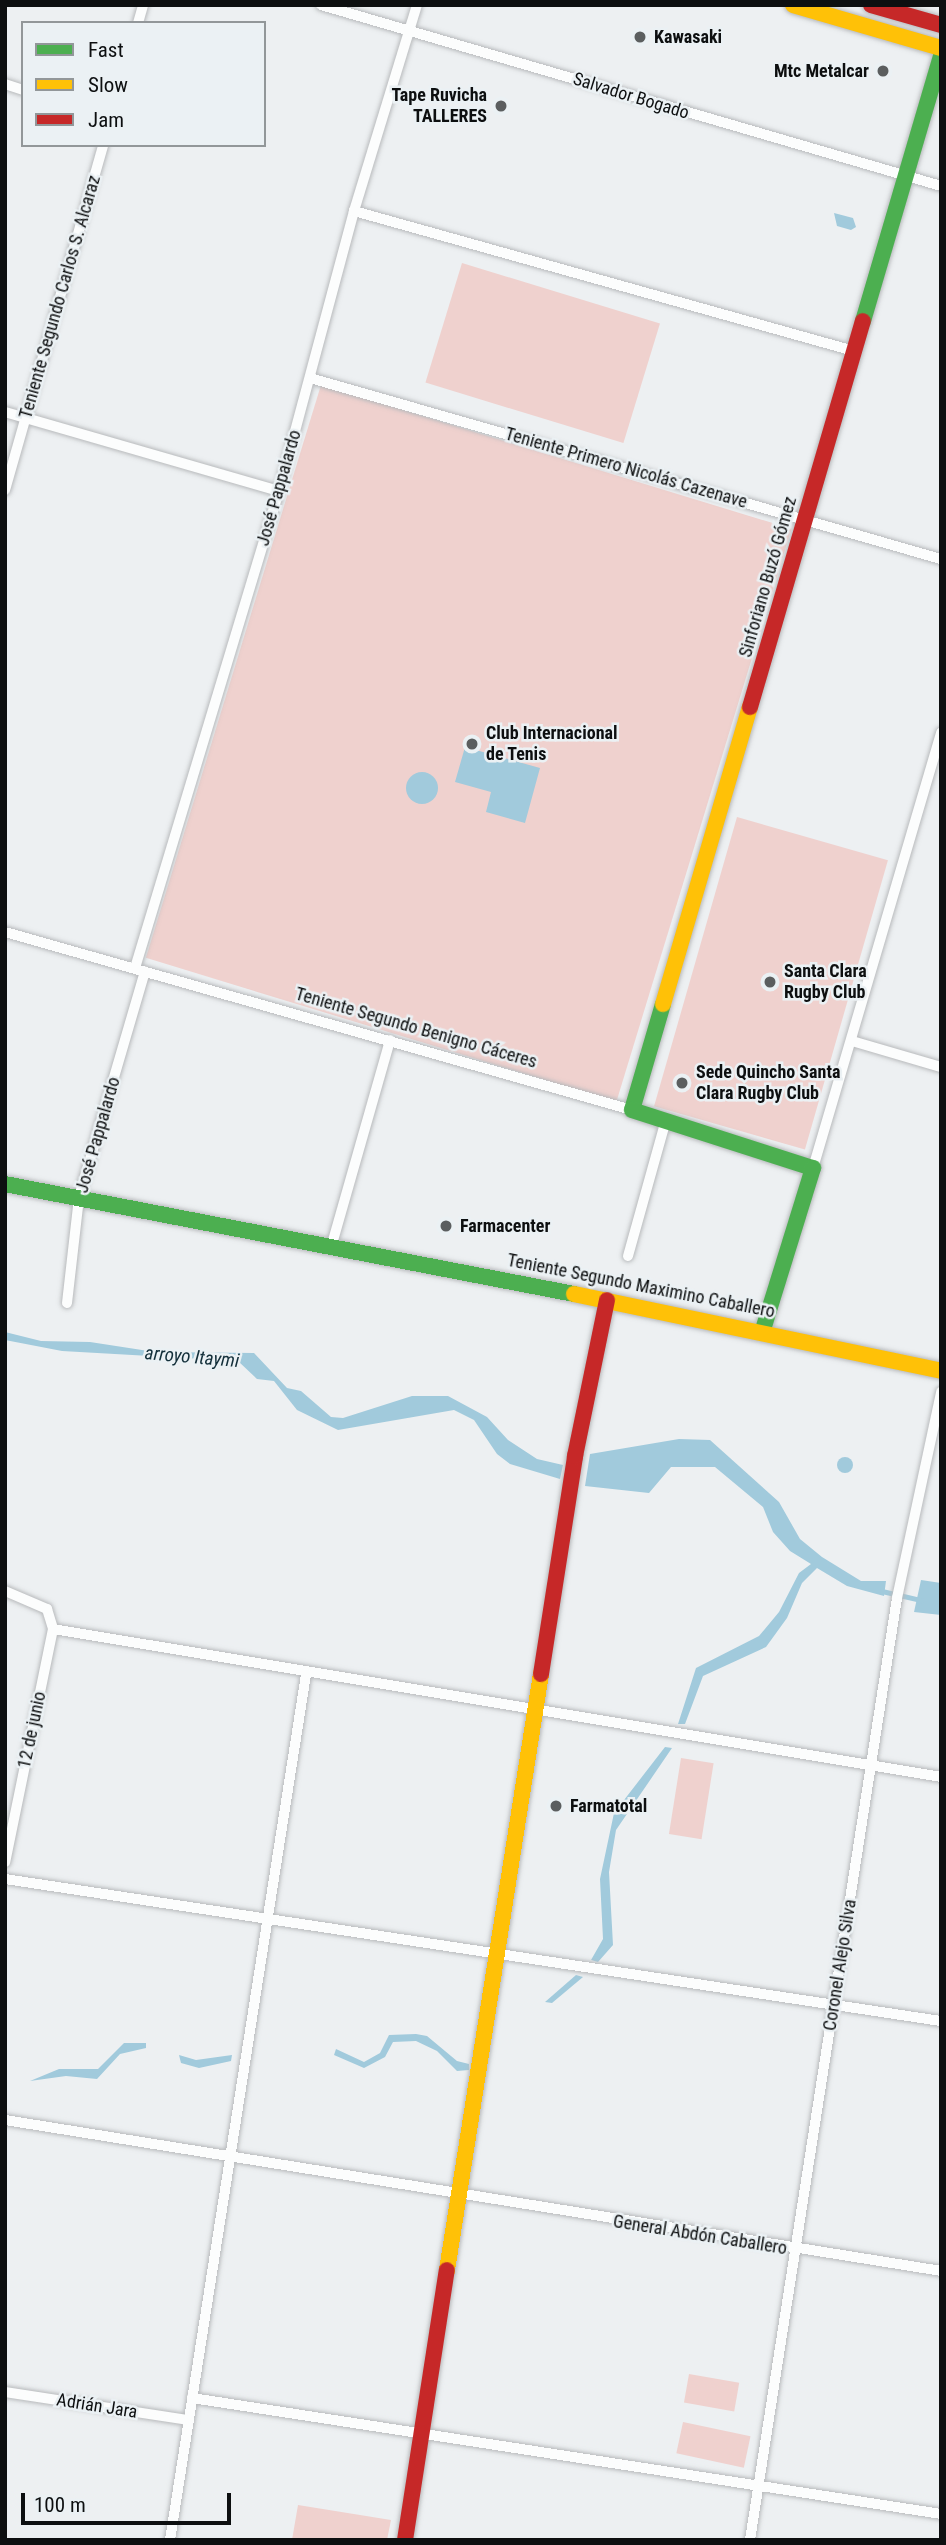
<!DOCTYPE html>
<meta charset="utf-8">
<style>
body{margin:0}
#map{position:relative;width:946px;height:2545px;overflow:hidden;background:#edf0f2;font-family:"Roboto Condensed",sans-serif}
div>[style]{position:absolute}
.green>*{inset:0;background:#efd1ce;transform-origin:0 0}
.water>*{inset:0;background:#a1cadc}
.round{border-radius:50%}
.stream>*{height:4.5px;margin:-2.25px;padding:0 2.25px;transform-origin:2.25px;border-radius:2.25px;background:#a1cadc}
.roads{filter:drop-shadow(0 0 2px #b8babc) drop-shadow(0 0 2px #b8babc)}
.street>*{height:10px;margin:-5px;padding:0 5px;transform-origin:5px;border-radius:5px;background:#fcfdfd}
.fast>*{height:16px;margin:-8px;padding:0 8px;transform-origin:8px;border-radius:8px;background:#4caf50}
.slow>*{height:16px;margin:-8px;padding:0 8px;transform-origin:8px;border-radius:8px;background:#ffc107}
.jam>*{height:16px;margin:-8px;padding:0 8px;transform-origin:8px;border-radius:8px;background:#c62828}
.dots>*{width:19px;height:19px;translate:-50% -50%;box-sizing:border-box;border:4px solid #ebf1f4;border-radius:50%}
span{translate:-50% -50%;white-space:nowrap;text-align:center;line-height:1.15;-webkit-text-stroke:5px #ebf1f4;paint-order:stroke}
.poi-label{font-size:18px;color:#0d0f10;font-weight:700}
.left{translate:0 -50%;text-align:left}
.right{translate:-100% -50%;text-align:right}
.street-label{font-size:18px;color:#0d0f10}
.water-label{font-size:19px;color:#132f3a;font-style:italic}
.frame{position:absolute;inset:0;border:7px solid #0d0f10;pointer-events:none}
.legend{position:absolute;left:21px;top:21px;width:245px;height:126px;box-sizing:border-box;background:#ebf1f4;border:2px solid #929799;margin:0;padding:9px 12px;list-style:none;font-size:21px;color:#0d0f10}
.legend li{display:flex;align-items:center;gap:14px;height:35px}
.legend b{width:35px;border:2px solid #929799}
.scale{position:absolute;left:21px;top:2493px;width:210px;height:32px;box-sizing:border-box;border:4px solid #0d0f10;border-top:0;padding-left:9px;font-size:21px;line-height:24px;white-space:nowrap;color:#0d0f10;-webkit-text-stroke:5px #ebf1f4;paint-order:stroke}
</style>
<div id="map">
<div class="green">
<div style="left:462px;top:263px;width:207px;height:125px;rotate:17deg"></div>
<div style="left:321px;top:385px;width:492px;height:599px;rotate:17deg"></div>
<div style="left:737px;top:817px;width:157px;height:301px;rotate:16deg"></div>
<div style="left:681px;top:1758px;width:33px;height:77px;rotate:9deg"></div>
<div style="left:689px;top:2374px;width:51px;height:29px;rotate:10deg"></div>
<div style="left:683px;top:2422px;width:69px;height:32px;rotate:12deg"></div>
<div style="clip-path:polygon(298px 2505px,391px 2520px,387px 2540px,292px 2540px)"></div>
</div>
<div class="water">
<div style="clip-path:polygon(834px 213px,853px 218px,856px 227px,851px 230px,837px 226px)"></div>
<div style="clip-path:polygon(465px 747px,540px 768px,525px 823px,486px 812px,491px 792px,455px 782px)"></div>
<div class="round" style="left:406px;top:772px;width:32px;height:32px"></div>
<div style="clip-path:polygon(5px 1332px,41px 1341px,90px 1342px,155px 1352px,254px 1353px,287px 1388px,301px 1391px,331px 1417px,343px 1418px,412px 1396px,448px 1396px,487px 1417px,508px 1440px,537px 1459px,563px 1465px,560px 1479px,510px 1464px,497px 1454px,474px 1420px,454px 1410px,338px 1430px,297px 1410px,274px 1381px,257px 1379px,238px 1361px,62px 1351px,5px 1340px)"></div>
<div style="clip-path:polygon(679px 1439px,710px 1440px,779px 1502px,800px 1539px,822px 1557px,861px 1581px,886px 1581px,884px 1596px,847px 1586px,817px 1568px,802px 1583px,787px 1618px,766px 1647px,703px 1676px,685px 1724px,678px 1724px,696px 1668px,759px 1636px,779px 1612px,799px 1573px,811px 1564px,790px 1551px,773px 1532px,763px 1507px,715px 1467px,671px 1467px,649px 1493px,585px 1486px,590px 1454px)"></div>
<div class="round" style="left:837px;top:1457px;width:16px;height:16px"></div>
<div style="clip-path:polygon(921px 1580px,941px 1583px,941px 1615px,914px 1612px)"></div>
<div style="clip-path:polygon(665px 1747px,672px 1748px,616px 1830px,609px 1872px,613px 1945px,598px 1962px,591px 1960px,603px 1939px,600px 1879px,614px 1813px)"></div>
<div style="clip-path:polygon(576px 1975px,583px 1977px,552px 2003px,545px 2002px)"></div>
<div style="clip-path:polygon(416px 2034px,427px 2036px,457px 2061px,469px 2064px,469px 2070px,457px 2071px,437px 2051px,416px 2041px,393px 2042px,385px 2057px,364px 2068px,334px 2055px,336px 2049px,364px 2062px,380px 2053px,389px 2035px)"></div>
<div style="clip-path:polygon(124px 2043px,146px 2043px,146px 2048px,120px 2054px,97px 2079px,66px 2076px,30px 2081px,59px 2069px,98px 2069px)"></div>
<div style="clip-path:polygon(179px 2055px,196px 2060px,232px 2055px,231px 2061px,199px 2068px,181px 2063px)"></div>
</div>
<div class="stream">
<div style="left:882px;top:1591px;width:40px;rotate:13deg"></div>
</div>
<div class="roads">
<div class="street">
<div style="left:321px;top:5px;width:646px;rotate:16.27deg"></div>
<div style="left:138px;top:23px;width:19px;rotate:-74deg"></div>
<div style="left:5px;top:84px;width:19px;rotate:18deg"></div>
<div style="left:354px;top:211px;width:519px;rotate:15.64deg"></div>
<div style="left:310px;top:378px;width:656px;rotate:16.01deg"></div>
<div style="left:5px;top:412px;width:285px;rotate:16.1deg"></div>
<div style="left:5px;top:490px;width:359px;rotate:-74.1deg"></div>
<div style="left:5px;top:932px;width:652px;rotate:15.85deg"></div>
<div style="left:135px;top:968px;width:498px;rotate:-73.2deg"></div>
<div style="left:279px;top:491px;width:290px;rotate:-75deg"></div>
<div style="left:354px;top:211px;width:215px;rotate:-73deg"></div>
<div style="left:852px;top:1041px;width:93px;rotate:16.3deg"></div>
<div style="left:813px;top:1168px;width:454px;rotate:-73.6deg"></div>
<div style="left:332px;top:1244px;width:212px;rotate:-74.1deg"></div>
<div style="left:628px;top:1256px;width:141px;rotate:-74.4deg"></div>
<div style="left:67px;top:1303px;width:107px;rotate:-83.5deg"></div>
<div style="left:79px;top:1197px;width:235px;rotate:-73.7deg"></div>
<div style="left:5px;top:1591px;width:46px;rotate:23.2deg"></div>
<div style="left:47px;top:1609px;width:21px;rotate:73deg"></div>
<div style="left:53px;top:1629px;width:238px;rotate:101.6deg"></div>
<div style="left:53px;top:1629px;width:900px;rotate:9.46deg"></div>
<div style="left:5px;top:1879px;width:947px;rotate:8.63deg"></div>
<div style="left:5px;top:2120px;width:948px;rotate:9.16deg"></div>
<div style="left:5px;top:2392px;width:186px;rotate:8.7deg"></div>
<div style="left:192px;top:2398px;width:758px;rotate:8.8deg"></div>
<div style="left:170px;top:2540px;width:877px;rotate:-81.07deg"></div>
<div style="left:750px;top:2540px;width:953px;rotate:-81.13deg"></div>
<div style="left:897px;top:1598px;width:211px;rotate:-77.9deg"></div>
</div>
<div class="fast">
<div style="left:863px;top:321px;width:276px;rotate:-73.6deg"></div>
<div style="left:663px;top:1004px;width:110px;rotate:106.3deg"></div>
<div style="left:632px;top:1110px;width:190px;rotate:17.8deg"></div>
<div style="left:813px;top:1168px;width:170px;rotate:107.2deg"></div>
<div style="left:5px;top:1184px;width:580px;rotate:10.94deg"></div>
</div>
<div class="slow">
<div style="left:793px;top:5px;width:154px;rotate:16.2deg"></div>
<div style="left:663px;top:1004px;width:309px;rotate:-73.7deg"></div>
<div style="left:574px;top:1294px;width:375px;rotate:11.8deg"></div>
<div style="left:447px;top:2270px;width:603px;rotate:-81.04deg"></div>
</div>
<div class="jam">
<div style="left:871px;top:5px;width:73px;rotate:15.9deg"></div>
<div style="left:750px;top:707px;width:402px;rotate:-73.7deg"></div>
<div style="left:541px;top:1674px;width:221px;rotate:-81.1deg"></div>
<div style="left:575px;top:1456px;width:159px;rotate:-78.4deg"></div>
<div style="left:405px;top:2540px;width:273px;rotate:-81.2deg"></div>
</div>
</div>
<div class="dots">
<div style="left:640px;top:37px;background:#5b5e5f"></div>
<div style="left:883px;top:71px;background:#5b5e5f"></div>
<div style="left:501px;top:106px;background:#5b5e5f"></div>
<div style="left:472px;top:744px;background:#5b5e5f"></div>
<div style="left:770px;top:982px;background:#5b5e5f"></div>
<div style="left:682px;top:1083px;background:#5b5e5f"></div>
<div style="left:446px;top:1226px;background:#5b5e5f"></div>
<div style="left:556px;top:1806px;background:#5b5e5f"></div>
</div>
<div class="poi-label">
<span class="left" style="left:654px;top:37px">Kawasaki</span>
<span class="right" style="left:869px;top:71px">Mtc Metalcar</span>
<span class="right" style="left:487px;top:106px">Tape Ruvicha<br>TALLERES</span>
<span class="left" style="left:486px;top:744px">Club Internacional<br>de Tenis</span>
<span class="left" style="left:784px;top:982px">Santa Clara<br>Rugby Club</span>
<span class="left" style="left:696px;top:1083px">Sede Quincho Santa<br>Clara Rugby Club</span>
<span class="left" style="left:460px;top:1226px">Farmacenter</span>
<span class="left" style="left:570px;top:1806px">Farmatotal</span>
</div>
<div class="street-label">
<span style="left:631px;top:96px;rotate:17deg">Salvador Bogado</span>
<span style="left:60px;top:297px;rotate:-74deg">Teniente Segundo Carlos S. Alcaraz</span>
<span style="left:626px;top:468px;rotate:16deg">Teniente Primero Nicolás Cazenave</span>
<span style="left:279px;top:488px;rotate:-74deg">José Pappalardo</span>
<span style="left:768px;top:577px;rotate:-74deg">Sinforiano Buzó Gómez</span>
<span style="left:416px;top:1028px;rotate:16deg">Teniente Segundo Benigno Cáceres</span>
<span style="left:98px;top:1135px;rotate:-74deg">José Pappalardo</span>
<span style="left:641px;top:1286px;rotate:11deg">Teniente Segundo Maximino Caballero</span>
<span style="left:32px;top:1730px;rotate:-78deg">12 de junio</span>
<span style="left:840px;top:1965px;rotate:-81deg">Coronel Alejo Silva</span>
<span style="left:700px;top:2235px;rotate:9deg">General Abdón Caballero</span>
<span style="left:97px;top:2406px;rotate:9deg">Adrián Jara</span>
</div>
<div class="water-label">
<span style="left:192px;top:1357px;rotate:5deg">arroyo Itaymi</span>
</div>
<div class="frame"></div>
<ul class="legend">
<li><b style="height:9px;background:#4caf50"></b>Fast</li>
<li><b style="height:9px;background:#ffc107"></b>Slow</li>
<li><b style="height:9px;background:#c62828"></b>Jam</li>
</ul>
<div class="scale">100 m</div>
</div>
